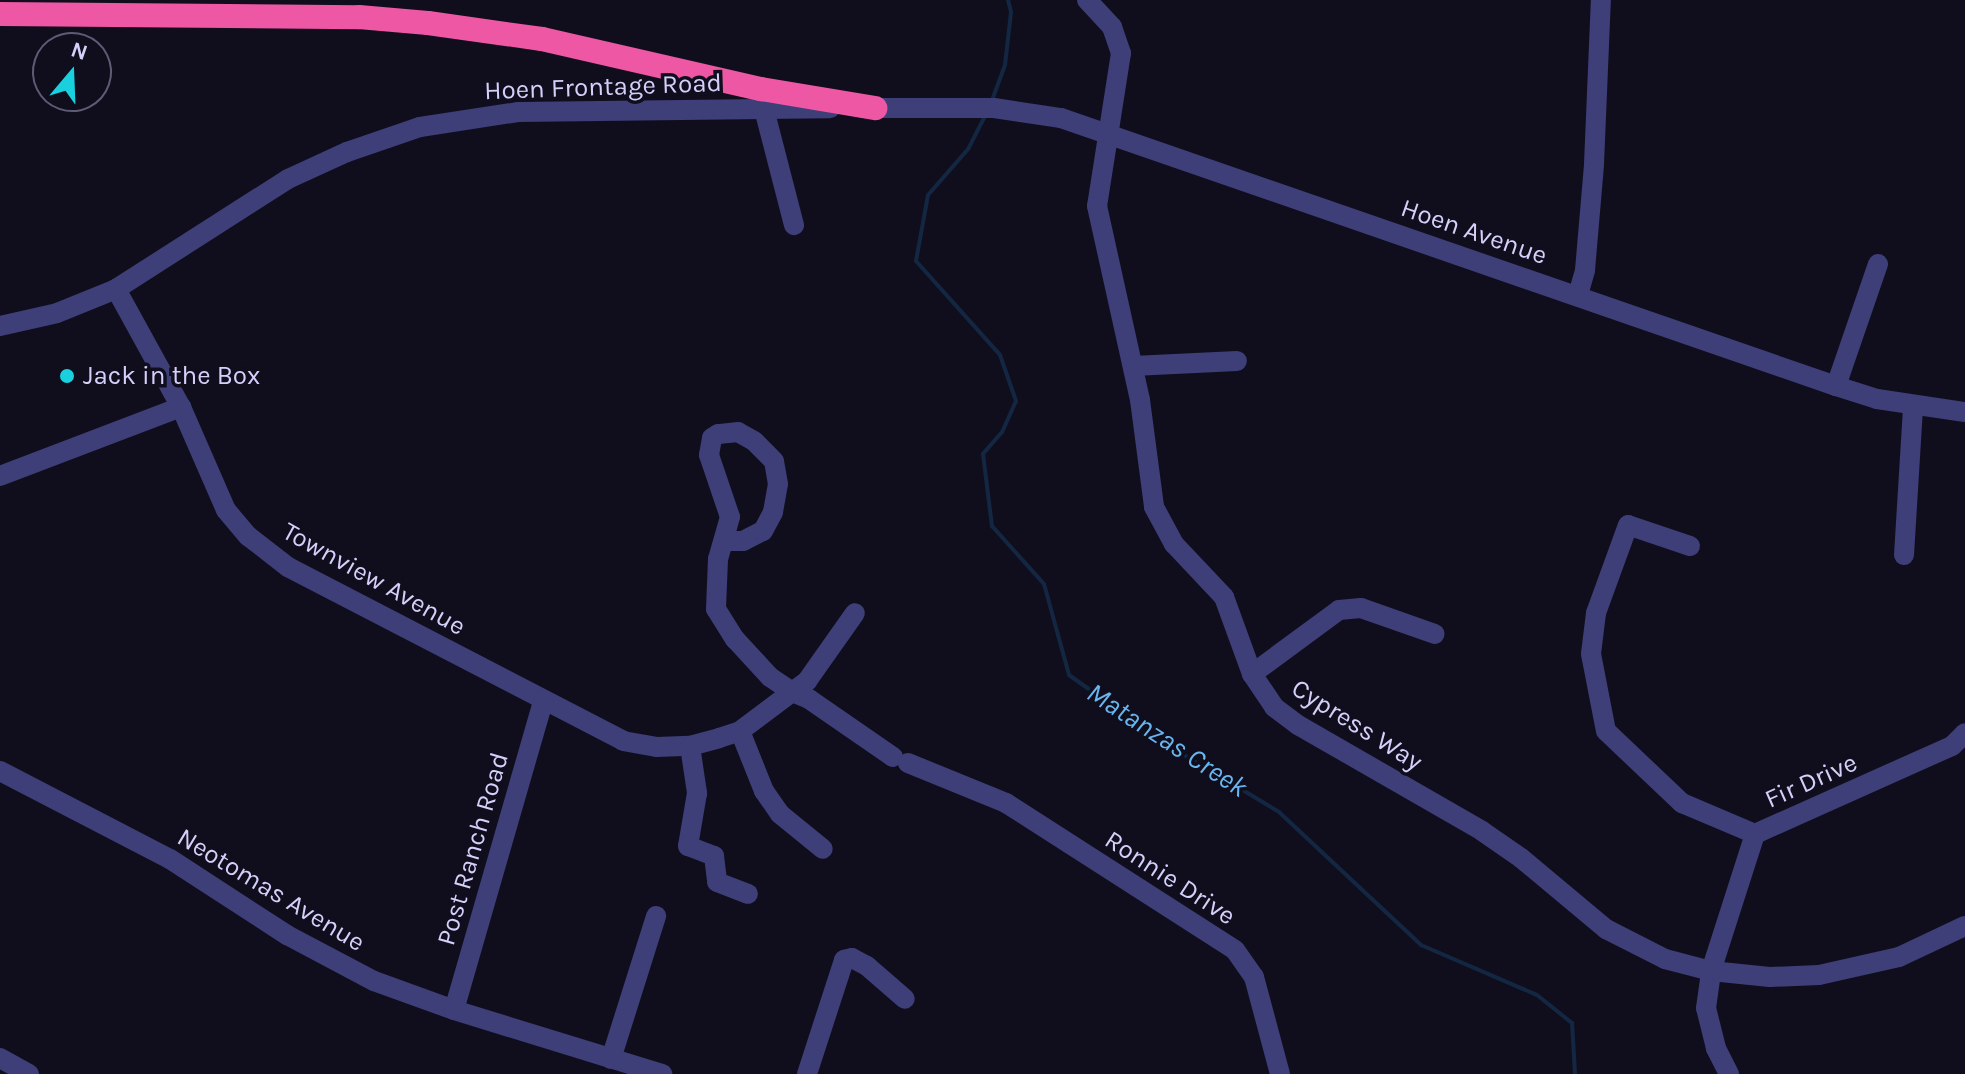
<!DOCTYPE html>
<style>
body{margin:0}
#map{position:relative;width:1965px;height:1074px;overflow:hidden;background:#100e1d;font-family:Karla,sans-serif}
div>[style]{position:absolute}
.stream>*{height:4px;margin:-2px;padding:0 2px;transform-origin:2px;border-radius:2px;background:#132742}
.minor>*{height:20px;margin:-10px;padding:0 10px;transform-origin:10px;border-radius:10px;background:#3e3e78}
.highway>*{height:24px;margin:-12px;padding:0 12px;transform-origin:12px;border-radius:12px;background:#ed57a4}
.dots>*{width:22px;height:22px;translate:-50% -50%;box-sizing:border-box;border:4px solid #100e1d;border-radius:50%}
span{translate:-50% -50%;white-space:nowrap;text-align:center;line-height:1.15;-webkit-text-stroke:7px #100e1d;paint-order:stroke}
.street-label{font-size:26px;color:#d3d0fa}
.poi-label{font-size:26px;color:#d3d0fa}
.left{translate:0 -50%;text-align:left}
.water-label{font-size:28px;color:#69b5ef;font-style:italic}
.north{position:absolute;left:32px;top:32px;width:80px;height:80px;box-sizing:border-box;background:#100e1d;border:2px solid #5e5c75;border-radius:50%;rotate:19deg;font-size:22px;font-weight:700;line-height:32px;text-align:center;color:#d3d0fa}
.north::after{content:'';display:block;margin:auto;width:28px;height:36px;background:#18d0de;clip-path:polygon(50% 0,100% 100%,50% 72%,0 100%)}
</style>
<div id="map">
<div class="stream">
<div style="left:991px;top:103px;width:40px;rotate:-69.8deg"></div>
<div style="left:1005px;top:65px;width:53px;rotate:-83.5deg"></div>
<div style="left:1011px;top:12px;width:12px;rotate:-104deg"></div>
<div style="left:986px;top:114px;width:38px;rotate:117deg"></div>
<div style="left:969px;top:148px;width:62px;rotate:131.1deg"></div>
<div style="left:928px;top:195px;width:67px;rotate:100.3deg"></div>
<div style="left:916px;top:261px;width:126px;rotate:48.2deg"></div>
<div style="left:1000px;top:355px;width:49px;rotate:70.8deg"></div>
<div style="left:1016px;top:401px;width:34px;rotate:114deg"></div>
<div style="left:1002px;top:432px;width:29px;rotate:131deg"></div>
<div style="left:983px;top:454px;width:73px;rotate:82.9deg"></div>
<div style="left:992px;top:526px;width:78px;rotate:48.1deg"></div>
<div style="left:1044px;top:584px;width:94px;rotate:74.6deg"></div>
<div style="left:1069px;top:675px;width:119px;rotate:35.4deg"></div>
<div style="left:1166px;top:744px;width:132px;rotate:31deg"></div>
<div style="left:1279px;top:812px;width:195px;rotate:43.1deg"></div>
<div style="left:1421px;top:945px;width:126px;rotate:23.3deg"></div>
<div style="left:1537px;top:995px;width:45px;rotate:38.7deg"></div>
<div style="left:1572px;top:1023px;width:51px;rotate:86.6deg"></div>
</div>
<div class="minor">
<div style="left:1087px;top:0;width:37px;rotate:47deg"></div>
<div style="left:1112px;top:27px;width:28px;rotate:71deg"></div>
<div style="left:1121px;top:53px;width:155px;rotate:98.9deg"></div>
<div style="left:1097px;top:206px;width:199px;rotate:77.5deg"></div>
<div style="left:1140px;top:400px;width:108px;rotate:82.5deg"></div>
<div style="left:1154px;top:507px;width:42px;rotate:61.6deg"></div>
<div style="left:1174px;top:544px;width:73px;rotate:46.7deg"></div>
<div style="left:1224px;top:597px;width:82px;rotate:70deg"></div>
<div style="left:1252px;top:674px;width:40px;rotate:56deg"></div>
<div style="left:1274px;top:707px;width:30px;rotate:37deg"></div>
<div style="left:1298px;top:725px;width:212px;rotate:29.9deg"></div>
<div style="left:1482px;top:831px;width:47px;rotate:34.7deg"></div>
<div style="left:1521px;top:858px;width:111px;rotate:39.9deg"></div>
<div style="left:1606px;top:929px;width:66px;rotate:27deg"></div>
<div style="left:1665px;top:959px;width:48px;rotate:14.6deg"></div>
<div style="left:1711px;top:971px;width:59px;rotate:5.8deg"></div>
<div style="left:1770px;top:977px;width:49px;rotate:-2.3deg"></div>
<div style="left:1819px;top:975px;width:82px;rotate:-12.7deg"></div>
<div style="left:1899px;top:957px;width:73px;rotate:-25.2deg"></div>
<div style="left:862px;top:108px;width:132px"></div>
<div style="left:994px;top:108px;width:68px;rotate:8.5deg"></div>
<div style="left:1061px;top:118px;width:820px;rotate:19.08deg"></div>
<div style="left:1836px;top:386px;width:43px;rotate:17.6deg"></div>
<div style="left:1877px;top:399px;width:89px;rotate:8.4deg"></div>
<div style="left:764px;top:109px;width:120px;rotate:75.5deg"></div>
<div style="left:116px;top:289px;width:135px;rotate:61.2deg"></div>
<div style="left:181px;top:407px;width:112px;rotate:66.4deg"></div>
<div style="left:226px;top:510px;width:34px;rotate:50deg"></div>
<div style="left:248px;top:536px;width:51px;rotate:37.8deg"></div>
<div style="left:288px;top:567px;width:377px;rotate:27.4deg"></div>
<div style="left:623px;top:741px;width:35px;rotate:10deg"></div>
<div style="left:657px;top:747px;width:33px;rotate:-2deg"></div>
<div style="left:690px;top:746px;width:30px;rotate:-15deg"></div>
<div style="left:719px;top:738px;width:22px;rotate:-18deg"></div>
<div style="left:740px;top:731px;width:65px;rotate:-36.9deg"></div>
<div style="left:792px;top:692px;width:18px;rotate:22deg"></div>
<div style="left:809px;top:699px;width:102px;rotate:34.6deg"></div>
<div style="left:1578px;top:295px;width:26px;rotate:-74deg"></div>
<div style="left:1585px;top:270px;width:106px;rotate:-85.1deg"></div>
<div style="left:1594px;top:164px;width:164px;rotate:-87.6deg"></div>
<div style="left:0;top:326px;width:58px;rotate:-12.8deg"></div>
<div style="left:57px;top:313px;width:64px;rotate:-22.1deg"></div>
<div style="left:116px;top:289px;width:204px;rotate:-32.6deg"></div>
<div style="left:288px;top:179px;width:65px;rotate:-24.6deg"></div>
<div style="left:347px;top:152px;width:77px;rotate:-18.9deg"></div>
<div style="left:420px;top:127px;width:99px;rotate:-8.7deg"></div>
<div style="left:518px;top:112px;width:312px;rotate:-0.7deg"></div>
<div style="left:1133px;top:366px;width:104px;rotate:-2.8deg"></div>
<div style="left:1836px;top:386px;width:129px;rotate:-71deg"></div>
<div style="left:0;top:476px;width:194px;rotate:-20.9deg"></div>
<div style="left:726px;top:541px;width:17px"></div>
<div style="left:743px;top:541px;width:22px;rotate:-27deg"></div>
<div style="left:763px;top:531px;width:21px;rotate:-62deg"></div>
<div style="left:773px;top:512px;width:28px;rotate:-80deg"></div>
<div style="left:778px;top:484px;width:23px;rotate:-100deg"></div>
<div style="left:774px;top:461px;width:28px;rotate:-135deg"></div>
<div style="left:754px;top:441px;width:18px;rotate:-151deg"></div>
<div style="left:738px;top:432px;width:20px;rotate:174deg"></div>
<div style="left:718px;top:434px;width:7px;rotate:146deg"></div>
<div style="left:712px;top:438px;width:17px;rotate:100deg"></div>
<div style="left:709px;top:455px;width:65px;rotate:71.3deg"></div>
<div style="left:730px;top:517px;width:44px;rotate:105.9deg"></div>
<div style="left:718px;top:559px;width:50px;rotate:92.3deg"></div>
<div style="left:716px;top:609px;width:36px;rotate:58deg"></div>
<div style="left:735px;top:639px;width:52px;rotate:47.4deg"></div>
<div style="left:770px;top:677px;width:27px;rotate:34deg"></div>
<div style="left:792px;top:692px;width:19px;rotate:-36deg"></div>
<div style="left:807px;top:681px;width:83px;rotate:-54.8deg"></div>
<div style="left:1690px;top:546px;width:65px;rotate:-161.3deg"></div>
<div style="left:1628px;top:525px;width:94px;rotate:110deg"></div>
<div style="left:1596px;top:613px;width:41px;rotate:97deg"></div>
<div style="left:1591px;top:654px;width:78px;rotate:79deg"></div>
<div style="left:1606px;top:731px;width:105px;rotate:43.5deg"></div>
<div style="left:1682px;top:803px;width:79px;rotate:23deg"></div>
<div style="left:1755px;top:834px;width:216px;rotate:-24.1deg"></div>
<div style="left:1952px;top:746px;width:18px;rotate:-45deg"></div>
<div style="left:1904px;top:555px;width:149px;rotate:-86.5deg"></div>
<div style="left:1252px;top:674px;width:108px;rotate:-36.3deg"></div>
<div style="left:1339px;top:610px;width:22px;rotate:-5deg"></div>
<div style="left:1361px;top:608px;width:78px;rotate:19.4deg"></div>
<div style="left:740px;top:731px;width:65px;rotate:68.2deg"></div>
<div style="left:764px;top:791px;width:28px;rotate:55deg"></div>
<div style="left:780px;top:814px;width:55px;rotate:39.1deg"></div>
<div style="left:690px;top:746px;width:48px;rotate:81.5deg"></div>
<div style="left:697px;top:793px;width:54px;rotate:99.6deg"></div>
<div style="left:688px;top:846px;width:28px;rotate:21deg"></div>
<div style="left:714px;top:856px;width:26px;rotate:83deg"></div>
<div style="left:717px;top:882px;width:33px;rotate:21deg"></div>
<div style="left:908px;top:763px;width:106px;rotate:22.2deg"></div>
<div style="left:1006px;top:803px;width:272px;rotate:32.7deg"></div>
<div style="left:1235px;top:950px;width:33px;rotate:55deg"></div>
<div style="left:1254px;top:977px;width:100px;rotate:75deg"></div>
<div style="left:0;top:771px;width:191px;rotate:27.4deg"></div>
<div style="left:170px;top:859px;width:140px;rotate:33deg"></div>
<div style="left:287px;top:935px;width:98px;rotate:27.9deg"></div>
<div style="left:374px;top:981px;width:85px;rotate:19.9deg"></div>
<div style="left:454px;top:1010px;width:218px;rotate:17.1deg"></div>
<div style="left:454px;top:1010px;width:322px;rotate:-73.9deg"></div>
<div style="left:0;top:1058px;width:33px;rotate:29deg"></div>
<div style="left:611px;top:1059px;width:150px;rotate:-72.5deg"></div>
<div style="left:807px;top:1074px;width:120px;rotate:-72deg"></div>
<div style="left:844px;top:960px;width:8px;rotate:-14deg"></div>
<div style="left:852px;top:958px;width:17px;rotate:28deg"></div>
<div style="left:867px;top:966px;width:50px;rotate:41deg"></div>
<div style="left:1729px;top:1074px;width:29px;rotate:-117deg"></div>
<div style="left:1716px;top:1048px;width:41px;rotate:-104deg"></div>
<div style="left:1706px;top:1008px;width:37px;rotate:-82deg"></div>
<div style="left:1711px;top:971px;width:144px;rotate:-72.2deg"></div>
</div>
<div class="highway">
<div style="left:0;top:14px;width:359px;rotate:0.5deg"></div>
<div style="left:359px;top:17px;width:69px;rotate:5deg"></div>
<div style="left:428px;top:23px;width:115px;rotate:8deg"></div>
<div style="left:542px;top:39px;width:225px;rotate:12.9deg"></div>
<div style="left:761px;top:89px;width:116px;rotate:9.5deg"></div>
</div>
<div class="dots">
<div style="left:67px;top:376px;background:#18d0de"></div>
</div>
<div class="street-label">
<span style="left:603px;top:87px;rotate:-2deg">Hoen Frontage Road</span>
<span style="left:1474px;top:232px;rotate:19deg">Hoen Avenue</span>
<span style="left:374px;top:579px;rotate:29deg">Townview Avenue</span>
<span style="left:1357px;top:725px;rotate:32deg">Cypress Way</span>
<span style="left:1811px;top:781px;rotate:-24deg">Fir Drive</span>
<span style="left:473px;top:849px;rotate:-74deg">Post Ranch Road</span>
<span style="left:1170px;top:878px;rotate:33deg">Ronnie Drive</span>
<span style="left:271px;top:890px;rotate:31deg">Neotomas Avenue</span>
</div>
<div class="poi-label">
<span class="left" style="left:83px;top:376px">Jack in the Box</span>
</div>
<div class="water-label">
<span style="left:1167px;top:740px;rotate:33deg">Matanzas Creek</span>
</div>
<div class="north">N</div>
</div>
